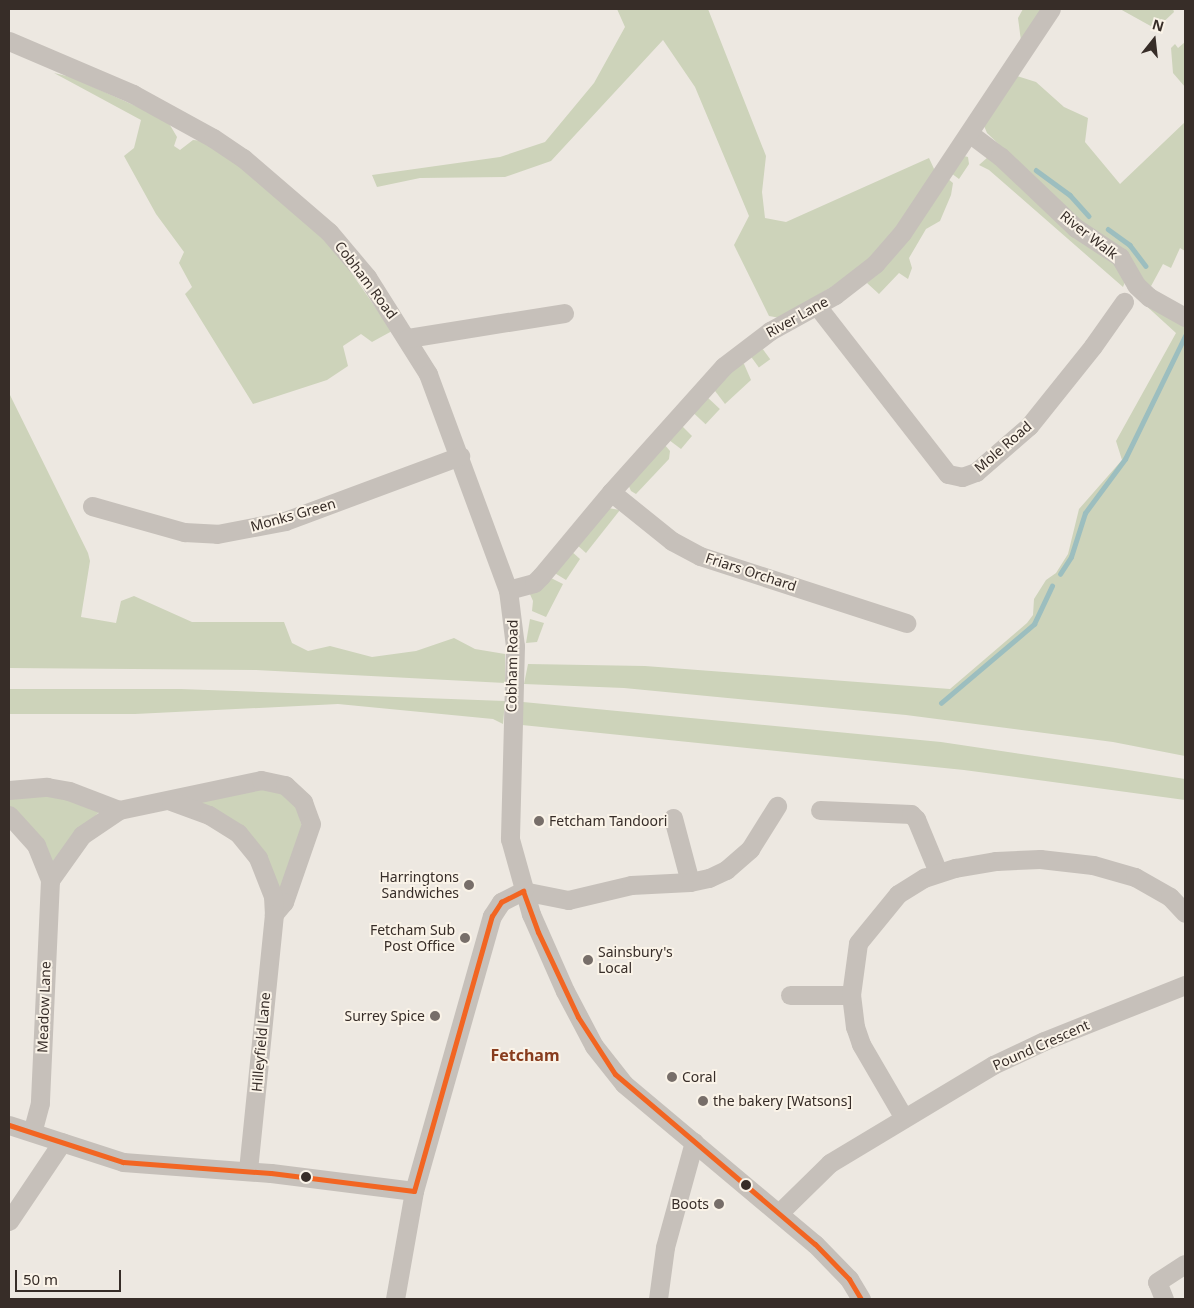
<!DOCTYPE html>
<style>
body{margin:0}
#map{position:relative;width:1194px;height:1308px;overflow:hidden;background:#ede8e1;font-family:"Noto Sans",sans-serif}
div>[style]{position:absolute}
.green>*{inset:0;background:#cdd3ba;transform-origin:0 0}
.stream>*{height:4.5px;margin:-2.25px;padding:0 2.25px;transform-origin:2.25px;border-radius:2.25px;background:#9cbebf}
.minor>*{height:19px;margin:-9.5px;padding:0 9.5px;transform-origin:9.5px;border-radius:9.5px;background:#c6c0ba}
.bus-1>*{height:5px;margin:-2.5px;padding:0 2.5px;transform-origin:2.5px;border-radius:2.5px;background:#f26522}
.dots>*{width:14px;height:14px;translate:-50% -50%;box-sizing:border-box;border:2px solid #faf3e8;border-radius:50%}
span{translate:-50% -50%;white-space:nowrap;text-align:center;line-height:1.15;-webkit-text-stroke:4px #faf3e8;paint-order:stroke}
.street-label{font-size:14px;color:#372d28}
.poi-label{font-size:14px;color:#372d28}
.left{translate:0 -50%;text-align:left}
.right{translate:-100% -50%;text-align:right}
.quarter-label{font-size:16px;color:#893d1e;font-weight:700}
.frame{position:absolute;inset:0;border:10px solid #372d28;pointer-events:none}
.north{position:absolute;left:1129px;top:15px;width:50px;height:50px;-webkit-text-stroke:4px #faf3e8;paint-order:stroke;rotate:16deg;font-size:14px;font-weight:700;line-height:20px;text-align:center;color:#372d28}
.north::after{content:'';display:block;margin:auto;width:18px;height:22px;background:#372d28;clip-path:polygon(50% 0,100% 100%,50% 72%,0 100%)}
.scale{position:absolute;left:15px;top:1270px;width:106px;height:22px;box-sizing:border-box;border:2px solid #372d28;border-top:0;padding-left:6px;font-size:15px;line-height:18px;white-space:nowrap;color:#372d28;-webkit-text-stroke:4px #faf3e8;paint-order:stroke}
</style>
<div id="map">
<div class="green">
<div style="clip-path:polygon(617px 9px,708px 9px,766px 156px,762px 192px,765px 218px,786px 222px,929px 158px,935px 171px,896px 232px,861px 269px,780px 318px,769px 316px,734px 245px,749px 216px,695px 87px,663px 40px,551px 161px,505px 177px,420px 178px,377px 187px,372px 175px,500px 157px,545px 142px,594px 83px,625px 27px)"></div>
<div style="clip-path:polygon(1023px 9px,1043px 9px,1021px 41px,1018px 18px)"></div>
<div style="clip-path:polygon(1120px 9px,1173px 9px,1174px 12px,1156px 29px)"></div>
<div style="clip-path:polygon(1185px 42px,1185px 87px,1173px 73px,1171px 48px,1175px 44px,1178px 48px)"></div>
<div style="clip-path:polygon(54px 73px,71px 77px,167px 120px,177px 137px,174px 146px,180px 150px,193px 140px,204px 141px,244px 169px,334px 248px,392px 331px,372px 342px,361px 334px,343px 346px,348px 366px,327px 380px,253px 404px,185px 294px,192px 287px,179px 263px,184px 252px,156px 214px,124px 156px,134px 148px,141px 120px)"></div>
<div style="clip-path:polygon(1017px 76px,1036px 82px,1064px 107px,1088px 118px,1085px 142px,1120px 184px,1185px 122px,1185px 251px,1180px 248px,1171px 268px,1163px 264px,1150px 288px,987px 133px,982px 121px)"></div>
<div style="clip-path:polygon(956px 154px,968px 157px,969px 164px,959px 179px,951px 173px,947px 178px,953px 183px,951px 195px,940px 221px,926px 229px,909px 258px,912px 268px,908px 279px,899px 273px,879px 294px,867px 283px,886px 261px)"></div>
<div style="clip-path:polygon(988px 157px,1110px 256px,1125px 282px,1123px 287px,989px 170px,979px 165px)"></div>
<div style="clip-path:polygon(1142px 302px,1185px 322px,1185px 756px,1113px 742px,906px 715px,624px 688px,524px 684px,528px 664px,645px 666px,950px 689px,1027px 623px,1033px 615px,1034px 599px,1046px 580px,1056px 573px,1068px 554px,1079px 509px,1122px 460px,1116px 441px,1176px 333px)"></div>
<div style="left:762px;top:348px;width:14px;height:14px;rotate:54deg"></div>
<div style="clip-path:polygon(736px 362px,744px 364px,751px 380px,725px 404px,712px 387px)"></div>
<div style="clip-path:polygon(9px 393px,88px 553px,90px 561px,81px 617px,116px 623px,121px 601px,134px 596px,192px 622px,284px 622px,292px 643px,308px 651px,330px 646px,372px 657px,416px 651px,454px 638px,475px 649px,505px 654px,505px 683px,256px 670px,9px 668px)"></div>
<div style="left:706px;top:396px;width:19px;height:21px;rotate:43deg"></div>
<div style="clip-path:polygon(678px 422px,692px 436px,681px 449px,665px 437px)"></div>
<div style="clip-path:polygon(664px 444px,670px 451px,669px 459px,636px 494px,631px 491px,628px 484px)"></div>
<div style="clip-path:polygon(608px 508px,620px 510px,586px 553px,576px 544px)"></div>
<div style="clip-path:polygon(570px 550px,580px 559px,566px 580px,553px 572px)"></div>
<div style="clip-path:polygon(549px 577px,563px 584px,546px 617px,532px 611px,533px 601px,529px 592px)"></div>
<div style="clip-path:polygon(530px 619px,544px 623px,537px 642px,526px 643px)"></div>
<div style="clip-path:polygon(9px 689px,181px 689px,505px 701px,503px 724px,493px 719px,338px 704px,135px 714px,9px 714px)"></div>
<div style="clip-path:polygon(523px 702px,941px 742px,1109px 767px,1185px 779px,1185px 800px,964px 770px,522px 725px)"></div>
<div style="clip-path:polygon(273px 784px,296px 803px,303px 831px,280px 889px,194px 798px)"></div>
<div style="clip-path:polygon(48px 792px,100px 811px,52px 862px,9px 810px,9px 796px)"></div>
</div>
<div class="stream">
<div style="left:1036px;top:170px;width:42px;rotate:36.3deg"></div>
<div style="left:1070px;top:195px;width:28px;rotate:48deg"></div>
<div style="left:1108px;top:229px;width:27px;rotate:36deg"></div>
<div style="left:1130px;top:245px;width:26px;rotate:53deg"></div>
<div style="left:1060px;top:574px;width:20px;rotate:-57deg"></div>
<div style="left:1071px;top:557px;width:46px;rotate:-72.3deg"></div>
<div style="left:1085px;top:513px;width:67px;rotate:-53.5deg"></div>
<div style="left:1125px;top:459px;width:137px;rotate:-64deg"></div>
<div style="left:941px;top:703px;width:122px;rotate:-40.3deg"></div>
<div style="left:1034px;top:624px;width:42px;rotate:-64.7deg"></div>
</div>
<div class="minor">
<div style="left:9px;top:41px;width:135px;rotate:23.1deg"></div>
<div style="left:133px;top:94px;width:91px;rotate:28.8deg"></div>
<div style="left:213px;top:138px;width:36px;rotate:34deg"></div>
<div style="left:243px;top:158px;width:113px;rotate:40.7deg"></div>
<div style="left:329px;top:232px;width:59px;rotate:49.8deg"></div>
<div style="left:367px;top:277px;width:115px;rotate:57.8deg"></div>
<div style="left:428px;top:374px;width:230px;rotate:69.7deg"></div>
<div style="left:508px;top:590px;width:56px;rotate:82.9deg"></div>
<div style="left:515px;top:646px;width:193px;rotate:91.5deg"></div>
<div style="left:510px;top:839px;width:78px;rotate:74.4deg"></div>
<div style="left:531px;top:914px;width:84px;rotate:66.2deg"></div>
<div style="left:565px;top:991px;width:62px;rotate:62.2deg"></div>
<div style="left:594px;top:1046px;width:48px;rotate:51.7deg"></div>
<div style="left:624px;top:1084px;width:249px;rotate:40deg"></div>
<div style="left:815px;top:1244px;width:49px;rotate:45.8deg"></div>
<div style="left:849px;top:1279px;width:23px;rotate:59deg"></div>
<div style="left:969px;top:133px;width:39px;rotate:37deg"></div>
<div style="left:1000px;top:156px;width:105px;rotate:43.5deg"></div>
<div style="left:1076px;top:228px;width:53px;rotate:33.4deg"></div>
<div style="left:1120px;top:257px;width:32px;rotate:60deg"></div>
<div style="left:1136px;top:285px;width:18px;rotate:43deg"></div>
<div style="left:1149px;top:297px;width:41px;rotate:29.1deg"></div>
<div style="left:817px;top:306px;width:213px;rotate:52.1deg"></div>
<div style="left:948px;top:474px;width:14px;rotate:12deg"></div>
<div style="left:962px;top:477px;width:15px;rotate:-20deg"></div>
<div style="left:976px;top:472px;width:70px;rotate:-41deg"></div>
<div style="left:1029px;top:426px;width:102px;rotate:-51.3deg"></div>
<div style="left:1093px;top:346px;width:54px;rotate:-54.8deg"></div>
<div style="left:408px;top:338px;width:158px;rotate:-9.1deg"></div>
<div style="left:611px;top:492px;width:78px;rotate:38.8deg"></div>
<div style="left:672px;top:541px;width:32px;rotate:28deg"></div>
<div style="left:700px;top:556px;width:217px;rotate:18deg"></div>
<div style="left:92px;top:506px;width:96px;rotate:15.8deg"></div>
<div style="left:184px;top:532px;width:33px;rotate:3deg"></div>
<div style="left:217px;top:534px;width:69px;rotate:-10.8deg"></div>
<div style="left:285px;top:521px;width:187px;rotate:-20.4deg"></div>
<div style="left:508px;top:590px;width:27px;rotate:-15deg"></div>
<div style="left:534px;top:583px;width:10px;rotate:-45deg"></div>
<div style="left:541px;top:576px;width:109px;rotate:-50.2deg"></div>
<div style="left:611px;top:492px;width:169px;rotate:-48.1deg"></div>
<div style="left:724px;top:366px;width:58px;rotate:-37.3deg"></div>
<div style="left:770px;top:331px;width:74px;rotate:-29deg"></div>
<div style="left:835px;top:295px;width:51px;rotate:-37.8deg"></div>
<div style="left:875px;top:264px;width:41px;rotate:-48.9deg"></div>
<div style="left:902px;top:233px;width:269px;rotate:-56.4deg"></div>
<div style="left:9px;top:790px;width:38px;rotate:-5deg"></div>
<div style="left:47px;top:787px;width:22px;rotate:10deg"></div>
<div style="left:69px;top:791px;width:53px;rotate:20.8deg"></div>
<div style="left:119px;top:810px;width:145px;rotate:-11.9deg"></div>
<div style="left:261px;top:780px;width:25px;rotate:12deg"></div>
<div style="left:285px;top:785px;width:25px;rotate:43deg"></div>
<div style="left:303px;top:802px;width:23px;rotate:70deg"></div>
<div style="left:311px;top:824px;width:83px;rotate:109.1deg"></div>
<div style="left:284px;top:902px;width:16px;rotate:130deg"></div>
<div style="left:171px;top:801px;width:40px;rotate:20.2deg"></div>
<div style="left:209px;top:815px;width:34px;rotate:32deg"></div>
<div style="left:238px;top:833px;width:32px;rotate:51deg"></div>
<div style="left:258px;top:858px;width:41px;rotate:68.5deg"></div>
<div style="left:273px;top:896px;width:18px;rotate:87deg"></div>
<div style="left:274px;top:914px;width:258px;rotate:95.8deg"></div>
<div style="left:820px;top:810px;width:91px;rotate:2.5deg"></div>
<div style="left:911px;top:814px;width:7px;rotate:45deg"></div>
<div style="left:916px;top:819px;width:57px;rotate:67.5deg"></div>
<div style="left:9px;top:815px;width:40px;rotate:48deg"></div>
<div style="left:36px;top:845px;width:38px;rotate:68deg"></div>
<div style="left:50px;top:880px;width:223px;rotate:92.6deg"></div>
<div style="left:40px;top:1103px;width:30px;rotate:105deg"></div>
<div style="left:673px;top:818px;width:66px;rotate:75.1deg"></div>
<div style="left:50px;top:880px;width:55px;rotate:-54.6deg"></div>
<div style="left:82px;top:835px;width:45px;rotate:-34deg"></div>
<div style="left:523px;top:891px;width:46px;rotate:11.3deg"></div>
<div style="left:568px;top:900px;width:65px;rotate:-13.4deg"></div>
<div style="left:631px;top:885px;width:59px;rotate:-2.9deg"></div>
<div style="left:690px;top:882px;width:19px;rotate:-12deg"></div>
<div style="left:709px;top:878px;width:19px;rotate:-25deg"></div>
<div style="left:726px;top:870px;width:32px;rotate:-41deg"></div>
<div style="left:750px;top:849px;width:51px;rotate:-57.9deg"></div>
<div style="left:790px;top:995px;width:61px"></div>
<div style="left:904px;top:1118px;width:86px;rotate:-120.2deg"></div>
<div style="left:861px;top:1044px;width:18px;rotate:-109deg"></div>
<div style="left:855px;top:1027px;width:32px;rotate:-97deg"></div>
<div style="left:851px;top:995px;width:52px;rotate:-82.3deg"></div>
<div style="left:858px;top:943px;width:63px;rotate:-50.8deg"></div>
<div style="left:898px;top:894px;width:31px;rotate:-32deg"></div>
<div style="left:924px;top:878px;width:33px;rotate:-18deg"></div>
<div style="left:955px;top:868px;width:42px;rotate:-9.7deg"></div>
<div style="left:996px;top:861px;width:44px;rotate:-2.6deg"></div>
<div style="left:1040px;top:859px;width:53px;rotate:6.5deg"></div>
<div style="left:1093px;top:865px;width:44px;rotate:15.9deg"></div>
<div style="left:1135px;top:877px;width:40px;rotate:29.7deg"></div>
<div style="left:1170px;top:897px;width:22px;rotate:47deg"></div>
<div style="left:9px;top:1125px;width:120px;rotate:18deg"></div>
<div style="left:123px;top:1162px;width:148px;rotate:4.3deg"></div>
<div style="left:271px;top:1173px;width:144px;rotate:7.2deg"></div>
<div style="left:780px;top:1212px;width:70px;rotate:-44.4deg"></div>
<div style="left:830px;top:1163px;width:190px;rotate:-31deg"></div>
<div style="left:993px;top:1065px;width:56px;rotate:-25.2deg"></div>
<div style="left:1044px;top:1041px;width:152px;rotate:-21.7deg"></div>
<div style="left:9px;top:1221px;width:95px;rotate:-56.1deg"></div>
<div style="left:395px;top:1299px;width:110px;rotate:-80deg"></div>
<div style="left:414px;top:1191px;width:286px;rotate:-74.2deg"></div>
<div style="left:492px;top:916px;width:17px;rotate:-57deg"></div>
<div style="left:501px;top:902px;width:25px;rotate:-27deg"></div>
<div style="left:658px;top:1299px;width:52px;rotate:-82.3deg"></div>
<div style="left:665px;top:1247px;width:109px;rotate:-74.6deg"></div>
<div style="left:1164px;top:1299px;width:18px;rotate:-112deg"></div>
<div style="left:1157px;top:1282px;width:33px;rotate:-33deg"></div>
</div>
<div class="bus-1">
<div style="left:523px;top:891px;width:44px;rotate:69.9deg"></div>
<div style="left:538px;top:932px;width:94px;rotate:64.8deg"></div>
<div style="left:578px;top:1017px;width:68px;rotate:57deg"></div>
<div style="left:615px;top:1074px;width:262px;rotate:40.4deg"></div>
<div style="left:815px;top:1244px;width:49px;rotate:45.8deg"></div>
<div style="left:849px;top:1279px;width:23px;rotate:59deg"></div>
<div style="left:9px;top:1125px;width:120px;rotate:18deg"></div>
<div style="left:123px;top:1162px;width:148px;rotate:4.3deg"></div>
<div style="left:271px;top:1173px;width:144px;rotate:7.2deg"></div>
<div style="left:414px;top:1191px;width:286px;rotate:-74.2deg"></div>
<div style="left:492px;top:916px;width:17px;rotate:-57deg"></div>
<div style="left:501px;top:902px;width:25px;rotate:-27deg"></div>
</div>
<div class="dots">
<div style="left:539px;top:821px;background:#776e69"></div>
<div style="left:469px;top:885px;background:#776e69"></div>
<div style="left:465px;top:938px;background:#776e69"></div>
<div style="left:588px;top:960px;background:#776e69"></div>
<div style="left:435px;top:1016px;background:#776e69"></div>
<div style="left:672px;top:1077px;background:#776e69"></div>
<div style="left:703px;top:1101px;background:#776e69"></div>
<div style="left:306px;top:1177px;background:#372d28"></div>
<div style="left:746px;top:1185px;background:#372d28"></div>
<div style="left:719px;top:1204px;background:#776e69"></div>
</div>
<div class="street-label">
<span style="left:1089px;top:235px;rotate:38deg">River Walk</span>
<span style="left:366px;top:280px;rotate:53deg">Cobham Road</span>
<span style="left:797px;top:317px;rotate:-29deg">River Lane</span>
<span style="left:1003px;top:447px;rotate:-41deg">Mole Road</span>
<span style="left:293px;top:515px;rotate:-16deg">Monks Green</span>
<span style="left:751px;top:572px;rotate:18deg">Friars Orchard</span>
<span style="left:512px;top:666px;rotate:-89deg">Cobham Road</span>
<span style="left:44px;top:1007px;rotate:-88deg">Meadow Lane</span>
<span style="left:261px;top:1042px;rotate:-85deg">Hilleyfield Lane</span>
<span style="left:1041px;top:1045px;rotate:-24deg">Pound Crescent</span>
</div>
<div class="poi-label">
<span class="left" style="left:549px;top:821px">Fetcham Tandoori</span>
<span class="right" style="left:459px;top:885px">Harringtons<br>Sandwiches</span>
<span class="right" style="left:455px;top:938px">Fetcham Sub<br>Post Office</span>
<span class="left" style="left:598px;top:960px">Sainsbury's<br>Local</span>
<span class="right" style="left:425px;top:1016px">Surrey Spice</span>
<span class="left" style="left:682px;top:1077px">Coral</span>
<span class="left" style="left:713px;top:1101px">the bakery [Watsons]</span>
<span class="right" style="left:709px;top:1204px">Boots</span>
</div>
<div class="quarter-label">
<span style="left:525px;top:1055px">Fetcham</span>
</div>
<div class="frame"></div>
<div class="north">N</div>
<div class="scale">50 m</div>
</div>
